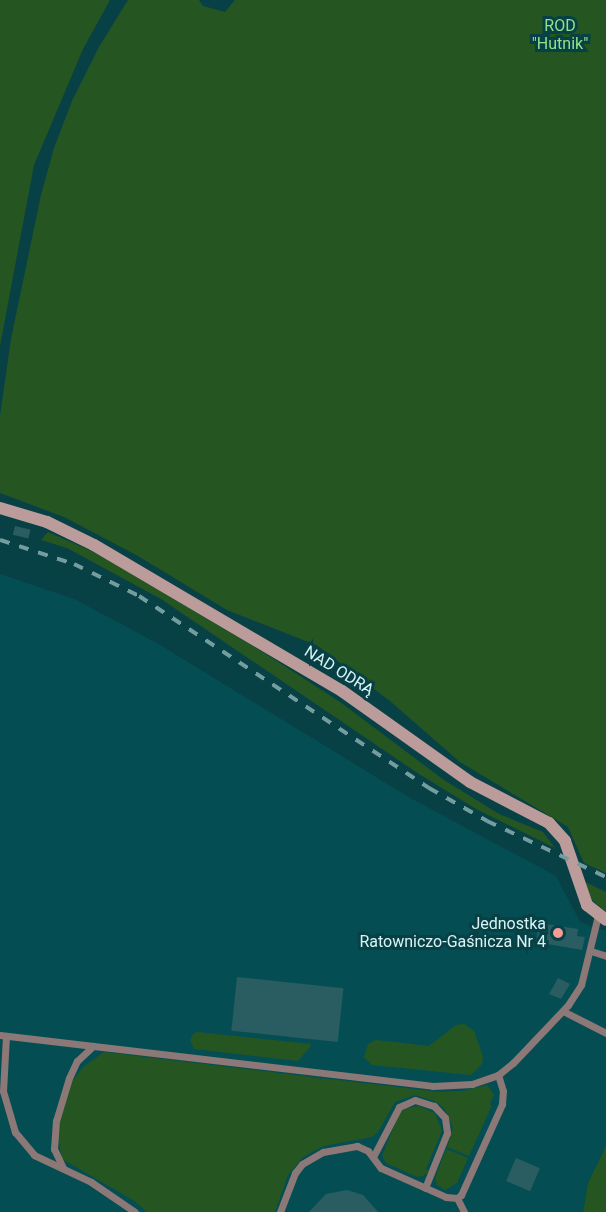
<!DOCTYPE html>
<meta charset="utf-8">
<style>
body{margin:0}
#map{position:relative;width:606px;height:1212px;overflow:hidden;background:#074145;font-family:Roboto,sans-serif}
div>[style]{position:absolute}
.built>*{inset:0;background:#044e53}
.green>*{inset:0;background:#255622}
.building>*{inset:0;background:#2a5d61;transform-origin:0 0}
.lane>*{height:7px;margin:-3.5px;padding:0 3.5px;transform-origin:3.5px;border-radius:3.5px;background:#8c7877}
.secondary>*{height:12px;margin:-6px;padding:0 6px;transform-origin:6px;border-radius:6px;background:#bb9c9a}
.rail>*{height:4px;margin-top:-2px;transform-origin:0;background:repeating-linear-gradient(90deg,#749da0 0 10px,transparent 0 20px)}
.dots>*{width:16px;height:16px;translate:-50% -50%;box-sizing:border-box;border:3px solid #074145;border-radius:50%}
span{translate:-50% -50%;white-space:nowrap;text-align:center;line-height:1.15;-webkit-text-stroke:6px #074145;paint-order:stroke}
.park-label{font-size:16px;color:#92e28b}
.street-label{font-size:16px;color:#d9f3f5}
.poi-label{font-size:16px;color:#d9f3f5}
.right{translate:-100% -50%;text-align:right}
</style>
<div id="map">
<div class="built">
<div style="clip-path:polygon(0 574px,74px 599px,155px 642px,412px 799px,556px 876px,580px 922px,606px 931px,606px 1146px,588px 1183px,583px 1212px,0 1212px)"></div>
</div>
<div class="green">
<div style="clip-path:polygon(0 0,110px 0,83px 49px,34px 165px,0 346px)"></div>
<div style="clip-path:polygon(128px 0,199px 0,203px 6px,225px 12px,235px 0,606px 0,606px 873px,584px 863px,568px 827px,460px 762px,390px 701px,316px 645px,227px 610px,138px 556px,64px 517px,0 493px,0 416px,11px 339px,41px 195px,54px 148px,72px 101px,99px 47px)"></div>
<div style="clip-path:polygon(48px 532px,98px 554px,266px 654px,340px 702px,444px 780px,499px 814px,543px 832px,555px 848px,476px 809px,419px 774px,161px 599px,67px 548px,41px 540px)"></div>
<div style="clip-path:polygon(585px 882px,606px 892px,606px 912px,591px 899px)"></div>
<div style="clip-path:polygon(464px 1024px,474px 1031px,483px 1056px,482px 1064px,471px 1075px,372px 1065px,364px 1057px,368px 1044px,376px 1040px,429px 1046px,456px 1025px)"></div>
<div style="clip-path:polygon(198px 1032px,311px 1044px,310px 1047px,298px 1061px,194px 1049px,190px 1040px,194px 1033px)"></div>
<div style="clip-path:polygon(104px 1052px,320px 1078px,320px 1082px,321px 1078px,439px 1092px,463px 1091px,487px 1085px,494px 1094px,490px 1104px,492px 1105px,469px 1156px,447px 1147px,453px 1128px,444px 1108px,434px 1101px,415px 1095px,395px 1102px,378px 1132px,372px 1137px,324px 1146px,303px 1157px,288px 1175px,275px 1212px,147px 1212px,133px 1200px,62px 1159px,57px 1132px,70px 1084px,83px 1067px)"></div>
<div style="clip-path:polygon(418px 1106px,435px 1113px,442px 1131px,426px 1169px,429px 1171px,423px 1176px,417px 1177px,386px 1163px,382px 1156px,398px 1116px,406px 1108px)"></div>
<div style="clip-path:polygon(606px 1146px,606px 1212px,583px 1212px,588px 1183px)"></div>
<div style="clip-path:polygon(446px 1149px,468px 1158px,457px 1183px,445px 1190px,437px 1185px,435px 1178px)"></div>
</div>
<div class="building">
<div style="left:15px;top:526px;width:16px;height:9px;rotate:14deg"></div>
<div style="clip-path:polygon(539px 923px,578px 929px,577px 936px,585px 937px,582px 950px,536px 942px)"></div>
<div style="left:237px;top:977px;width:107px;height:54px;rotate:6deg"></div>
<div style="clip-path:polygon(558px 978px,570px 984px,561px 999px,549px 994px)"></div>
<div style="left:516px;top:1158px;width:26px;height:25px;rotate:23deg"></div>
<div style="clip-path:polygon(347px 1190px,363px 1195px,378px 1212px,309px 1212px,326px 1194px)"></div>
</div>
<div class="lane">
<div style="left:591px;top:951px;width:16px;rotate:18deg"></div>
<div style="left:563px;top:1011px;width:48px;rotate:27.1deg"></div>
<div style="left:0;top:1035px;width:436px;rotate:6.7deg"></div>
<div style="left:433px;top:1086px;width:39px;rotate:-3deg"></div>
<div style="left:472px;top:1084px;width:28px;rotate:-19deg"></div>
<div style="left:498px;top:1075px;width:19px;rotate:-39deg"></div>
<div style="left:513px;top:1063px;width:80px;rotate:-46.5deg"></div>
<div style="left:568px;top:1005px;width:24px;rotate:-57deg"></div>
<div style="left:581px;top:985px;width:72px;rotate:-76.3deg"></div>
<div style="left:6px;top:1036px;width:55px;rotate:93.1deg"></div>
<div style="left:3px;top:1091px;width:43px;rotate:73.7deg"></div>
<div style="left:15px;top:1132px;width:30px;rotate:50deg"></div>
<div style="left:34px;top:1155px;width:63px;rotate:25.3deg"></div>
<div style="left:91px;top:1182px;width:53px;rotate:34.3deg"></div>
<div style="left:373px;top:1157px;width:56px;rotate:-62.5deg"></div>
<div style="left:399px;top:1107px;width:17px;rotate:-24deg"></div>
<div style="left:415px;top:1100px;width:20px;rotate:18deg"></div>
<div style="left:434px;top:1106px;width:16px;rotate:47deg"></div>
<div style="left:445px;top:1118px;width:15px;rotate:82deg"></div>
<div style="left:447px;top:1133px;width:59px;rotate:111.8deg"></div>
<div style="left:63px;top:1168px;width:21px;rotate:-115deg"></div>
<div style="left:54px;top:1149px;width:28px;rotate:-86deg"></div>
<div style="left:56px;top:1121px;width:45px;rotate:-73.2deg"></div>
<div style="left:69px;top:1078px;width:19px;rotate:-65deg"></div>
<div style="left:77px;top:1061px;width:22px;rotate:-43deg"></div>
<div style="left:457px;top:1198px;width:16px;rotate:63deg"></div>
<div style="left:280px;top:1212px;width:42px;rotate:-69deg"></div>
<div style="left:295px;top:1173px;width:11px;rotate:-52deg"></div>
<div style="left:302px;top:1164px;width:24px;rotate:-30deg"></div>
<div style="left:323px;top:1152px;width:35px;rotate:-10deg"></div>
<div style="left:357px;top:1146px;width:12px;rotate:24deg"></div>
<div style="left:368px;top:1151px;width:21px;rotate:53deg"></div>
<div style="left:381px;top:1168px;width:71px;rotate:24deg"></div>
<div style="left:446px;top:1197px;width:11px;rotate:5deg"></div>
<div style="left:457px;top:1198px;width:5px;rotate:-37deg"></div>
<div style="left:461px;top:1195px;width:100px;rotate:-65.7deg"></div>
<div style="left:502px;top:1104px;width:13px;rotate:-86deg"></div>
<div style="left:503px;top:1091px;width:17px;rotate:-107deg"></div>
</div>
<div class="secondary">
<div style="left:0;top:508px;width:49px;rotate:16.6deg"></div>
<div style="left:47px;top:522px;width:52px;rotate:26.1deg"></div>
<div style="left:94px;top:545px;width:288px;rotate:30.5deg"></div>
<div style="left:342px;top:691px;width:157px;rotate:35.4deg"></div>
<div style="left:470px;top:782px;width:89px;rotate:27.4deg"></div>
<div style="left:549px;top:823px;width:24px;rotate:48deg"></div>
<div style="left:565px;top:841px;width:68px;rotate:71deg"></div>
<div style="left:587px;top:905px;width:24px;rotate:38deg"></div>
</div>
<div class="rail">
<div style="left:0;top:540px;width:78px;rotate:18deg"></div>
<div style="left:74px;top:564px;width:72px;rotate:26.2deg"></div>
<div style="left:139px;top:596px;width:348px;rotate:33.5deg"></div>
<div style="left:429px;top:788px;width:67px;rotate:29.6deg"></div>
<div style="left:487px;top:821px;width:132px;rotate:25.2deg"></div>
</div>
<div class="dots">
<div style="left:558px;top:933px;background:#f59b98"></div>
</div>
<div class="park-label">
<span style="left:560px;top:35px">ROD<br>"Hutnik"</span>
</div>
<div class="street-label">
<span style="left:339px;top:671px;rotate:32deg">NAD ODRĄ</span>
</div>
<div class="poi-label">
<span class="right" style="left:546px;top:933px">Jednostka<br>Ratowniczo-Gaśnicza Nr 4</span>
</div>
</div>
